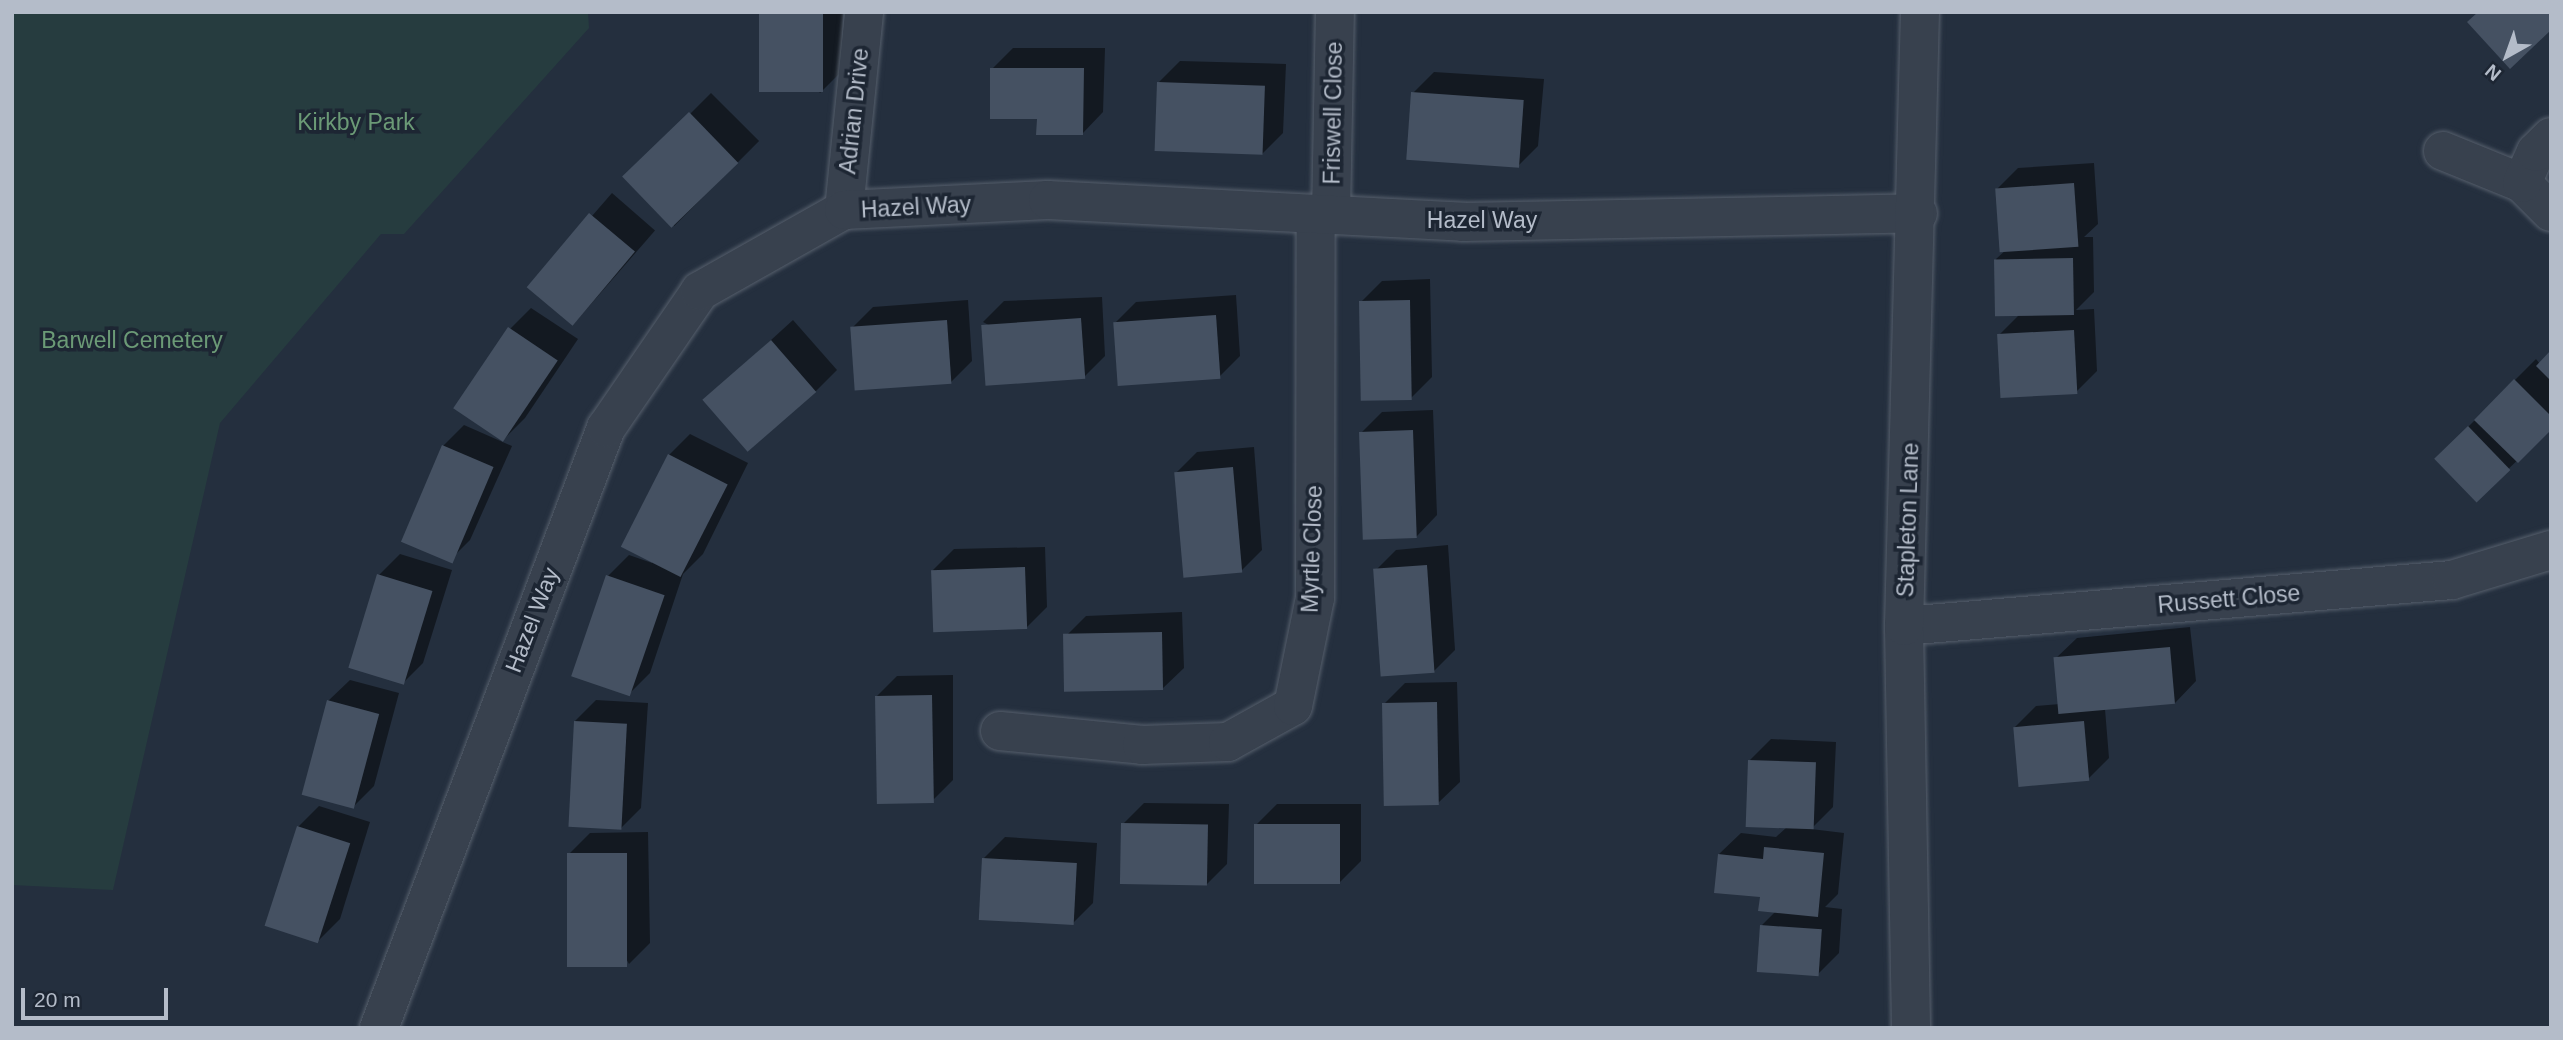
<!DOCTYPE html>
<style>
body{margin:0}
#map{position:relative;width:2563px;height:1040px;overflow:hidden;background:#242f3e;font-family:Arial,sans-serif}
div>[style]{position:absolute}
.green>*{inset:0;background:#263c3f}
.shadow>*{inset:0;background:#0007;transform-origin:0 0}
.building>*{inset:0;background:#455162;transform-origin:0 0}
.roads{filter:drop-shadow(0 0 2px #565f6c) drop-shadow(0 0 2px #565f6c)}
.minor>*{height:38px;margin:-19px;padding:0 19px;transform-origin:19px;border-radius:19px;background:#38414e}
span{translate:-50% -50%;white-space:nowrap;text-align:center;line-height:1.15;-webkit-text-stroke:7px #1d2633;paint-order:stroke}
.street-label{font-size:23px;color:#b4bcc9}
.park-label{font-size:23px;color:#6b9a76}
.frame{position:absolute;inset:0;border:14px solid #b4bcc9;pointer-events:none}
.north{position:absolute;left:2472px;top:21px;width:70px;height:70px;-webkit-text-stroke:5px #1d2633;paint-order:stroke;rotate:220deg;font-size:19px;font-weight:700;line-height:28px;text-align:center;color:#b4bcc9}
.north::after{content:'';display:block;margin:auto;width:24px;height:32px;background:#b4bcc9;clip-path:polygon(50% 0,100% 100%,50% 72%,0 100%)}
.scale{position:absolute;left:21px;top:988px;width:147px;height:32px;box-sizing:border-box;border:4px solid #b4bcc9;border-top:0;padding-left:9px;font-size:21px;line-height:24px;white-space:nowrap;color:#b4bcc9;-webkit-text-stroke:5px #1d2633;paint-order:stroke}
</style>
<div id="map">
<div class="green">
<div style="clip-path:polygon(12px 12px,588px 12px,589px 28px,404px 234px,381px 234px,220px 423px,113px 890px,12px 885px)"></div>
</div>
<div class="shadow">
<div style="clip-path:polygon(760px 12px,843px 12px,841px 72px,820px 93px)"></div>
<div style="clip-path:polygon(1013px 48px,1105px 48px,1103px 112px,1082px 134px,1039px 117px,992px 69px)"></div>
<div style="clip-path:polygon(1180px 61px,1286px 64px,1283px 133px,1262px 154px,1159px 82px)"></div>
<div style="clip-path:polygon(1434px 72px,1544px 79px,1538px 146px,1517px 167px,1413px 93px)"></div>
<div style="left:711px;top:93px;width:68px;height:120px;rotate:45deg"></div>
<div style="clip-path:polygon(2094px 163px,2098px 224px,2084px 237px,2093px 237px,2094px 292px,2076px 310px,2094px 309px,2097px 371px,2076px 392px,1999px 335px,2020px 314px,1996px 259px,2007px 249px,1997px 189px,2018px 168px)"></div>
<div style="left:612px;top:193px;width:57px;height:125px;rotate:41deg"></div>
<div style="clip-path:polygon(1430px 279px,1432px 377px,1411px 398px,1361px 302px,1382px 281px)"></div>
<div style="clip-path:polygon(1236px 295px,1240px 356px,1219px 377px,1115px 323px,1136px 302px)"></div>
<div style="clip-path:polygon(1102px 297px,1105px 356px,1084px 377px,983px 322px,1004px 301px)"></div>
<div style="clip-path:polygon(968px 300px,972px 361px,951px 382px,852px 328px,873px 307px)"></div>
<div style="clip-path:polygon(531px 308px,578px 339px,525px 418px,504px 439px,510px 329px)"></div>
<div style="clip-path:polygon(793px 320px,837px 370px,816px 391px,705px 400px)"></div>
<div style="clip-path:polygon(2551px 353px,2551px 428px,2477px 499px,2458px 437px,2536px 359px,2540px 364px)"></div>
<div style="clip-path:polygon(1433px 410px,1437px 515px,1416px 537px,1361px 433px,1382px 412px)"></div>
<div style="clip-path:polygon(464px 425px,512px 446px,470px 540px,449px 561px,443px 446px)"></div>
<div style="clip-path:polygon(690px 434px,748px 463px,703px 554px,683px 574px,650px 673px,629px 694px,608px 576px,629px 555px,652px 563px,669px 455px)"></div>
<div style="clip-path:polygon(1254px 447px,1262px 550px,1241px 571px,1176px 473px,1197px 452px)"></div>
<div style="clip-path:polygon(1448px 545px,1455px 650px,1434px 671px,1375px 571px,1396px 550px)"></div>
<div style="clip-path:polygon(1045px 547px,1047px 607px,1026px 628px,933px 570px,954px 549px)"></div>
<div style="clip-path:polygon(400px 554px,452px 570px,423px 663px,402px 684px,379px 575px)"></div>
<div style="clip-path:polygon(1182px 612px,1184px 668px,1162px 689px,1065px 637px,1086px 616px)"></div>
<div style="clip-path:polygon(2190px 627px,2196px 681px,2175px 703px,2105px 709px,2109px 758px,2088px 779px,2015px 727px,2036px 706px,2060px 704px,2055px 659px,2077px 638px)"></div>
<div style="clip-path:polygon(953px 675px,953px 780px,932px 801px,876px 697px,897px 676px)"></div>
<div style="clip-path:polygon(350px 680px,399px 693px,374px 786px,353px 807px,328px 701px)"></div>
<div style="clip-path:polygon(1457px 682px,1460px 782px,1438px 803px,1384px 704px,1405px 683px)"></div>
<div style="clip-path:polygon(596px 700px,648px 703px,641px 808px,620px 829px,575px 721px)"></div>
<div style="clip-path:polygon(1771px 739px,1836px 742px,1833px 807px,1811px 829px,1844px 833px,1838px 894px,1825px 907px,1842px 909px,1839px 953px,1818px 974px,1762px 925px,1776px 911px,1719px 854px,1741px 833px,1776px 837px,1787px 827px,1750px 760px)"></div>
<div style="clip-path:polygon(1144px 803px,1229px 804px,1227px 864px,1206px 885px,1123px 824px)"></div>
<div style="clip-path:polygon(1277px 804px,1361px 804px,1361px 861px,1340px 882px,1256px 825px)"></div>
<div style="clip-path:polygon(319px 806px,370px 822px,340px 919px,319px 940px,298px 827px)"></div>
<div style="clip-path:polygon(648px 832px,650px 943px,629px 964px,569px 854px,590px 833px)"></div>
<div style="clip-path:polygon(1005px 837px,1097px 843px,1093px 903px,1072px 924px,984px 858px)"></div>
</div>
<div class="building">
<div style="left:759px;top:12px;width:64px;height:80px"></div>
<div style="clip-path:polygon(2478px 12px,2551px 12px,2551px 30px,2510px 69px,2467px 22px)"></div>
<div style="clip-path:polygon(990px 68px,1084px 68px,1083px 135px,1036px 135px,1037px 119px,990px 119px)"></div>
<div style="left:1157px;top:82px;width:108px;height:69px;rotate:2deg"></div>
<div style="left:1411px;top:92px;width:113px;height:68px;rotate:4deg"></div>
<div style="left:689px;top:112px;width:71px;height:93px;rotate:46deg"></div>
<div style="left:2074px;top:183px;width:64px;height:79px;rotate:86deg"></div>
<div style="left:589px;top:213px;width:60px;height:97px;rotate:40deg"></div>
<div style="left:2073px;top:258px;width:57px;height:79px;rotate:89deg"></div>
<div style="left:1410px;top:300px;width:100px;height:51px;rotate:89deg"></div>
<div style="left:1216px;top:315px;width:64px;height:103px;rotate:86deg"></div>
<div style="left:1081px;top:318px;width:61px;height:100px;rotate:86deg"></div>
<div style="left:947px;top:320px;width:64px;height:97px;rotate:86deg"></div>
<div style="left:508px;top:327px;width:60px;height:98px;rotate:34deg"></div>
<div style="left:2074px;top:330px;width:64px;height:77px;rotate:87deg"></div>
<div style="left:771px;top:340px;width:69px;height:91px;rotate:49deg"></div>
<div style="clip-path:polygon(2551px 350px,2551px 381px,2536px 366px)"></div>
<div style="clip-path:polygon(2514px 379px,2551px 416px,2551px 430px,2518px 463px,2474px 420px)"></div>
<div style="left:2468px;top:426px;width:61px;height:47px;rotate:46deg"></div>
<div style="left:1413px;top:430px;width:108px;height:54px;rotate:88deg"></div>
<div style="left:442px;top:445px;width:56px;height:105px;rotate:23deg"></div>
<div style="left:668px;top:454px;width:67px;height:104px;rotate:27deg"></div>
<div style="left:1233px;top:467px;width:106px;height:59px;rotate:85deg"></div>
<div style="left:1427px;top:565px;width:108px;height:54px;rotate:86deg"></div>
<div style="left:1025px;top:567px;width:62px;height:94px;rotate:88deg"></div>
<div style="left:377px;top:574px;width:58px;height:98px;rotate:17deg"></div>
<div style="left:606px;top:575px;width:62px;height:107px;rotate:19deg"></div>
<div style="left:1162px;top:632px;width:58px;height:99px;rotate:89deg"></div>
<div style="left:2170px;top:647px;width:57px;height:117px;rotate:85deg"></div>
<div style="left:932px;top:695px;width:108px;height:57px;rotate:89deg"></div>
<div style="left:327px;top:700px;width:54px;height:98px;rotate:15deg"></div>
<div style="left:1437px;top:702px;width:103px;height:55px;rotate:89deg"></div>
<div style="left:574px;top:721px;width:53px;height:106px;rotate:3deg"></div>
<div style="left:2084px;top:721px;width:60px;height:71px;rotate:85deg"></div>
<div style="left:1748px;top:760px;width:68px;height:67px;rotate:2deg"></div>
<div style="left:1121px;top:823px;width:87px;height:61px;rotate:1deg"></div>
<div style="left:1254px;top:824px;width:86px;height:60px"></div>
<div style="left:297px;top:826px;width:56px;height:105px;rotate:18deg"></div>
<div style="clip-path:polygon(1764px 847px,1824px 853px,1818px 917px,1758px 911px,1760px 897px,1714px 893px,1718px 854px,1763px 859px)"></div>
<div style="left:567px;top:853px;width:60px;height:114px"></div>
<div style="left:982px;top:858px;width:95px;height:62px;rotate:3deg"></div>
<div style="left:1760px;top:925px;width:62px;height:47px;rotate:4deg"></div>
</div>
<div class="roads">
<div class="minor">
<div style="left:2443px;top:151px;width:85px;rotate:22.1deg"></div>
<div style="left:2522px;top:183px;width:41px;rotate:45deg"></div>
<div style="left:2522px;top:183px;width:34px;rotate:-66deg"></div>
<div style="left:2536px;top:152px;width:21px;rotate:-45deg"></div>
<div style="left:844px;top:210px;width:199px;rotate:-84.2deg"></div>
<div style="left:1331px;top:215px;width:203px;rotate:-88.9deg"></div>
<div style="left:1904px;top:626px;width:550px;rotate:-4.8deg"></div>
<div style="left:2452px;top:580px;width:103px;rotate:-16.9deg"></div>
<div style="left:1000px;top:731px;width:143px;rotate:5.6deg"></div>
<div style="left:1142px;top:745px;width:86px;rotate:-2deg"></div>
<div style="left:1228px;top:742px;width:74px;rotate:-29deg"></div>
<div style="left:1293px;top:706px;width:110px;rotate:-78.5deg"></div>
<div style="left:1315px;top:598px;width:384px;rotate:-89.9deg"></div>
<div style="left:379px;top:1028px;width:642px;rotate:-69.28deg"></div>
<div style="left:606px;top:428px;width:166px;rotate:-55.5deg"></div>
<div style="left:700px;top:291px;width:165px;rotate:-29.4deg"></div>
<div style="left:844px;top:210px;width:204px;rotate:-2.8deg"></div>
<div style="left:1048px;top:200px;width:416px;rotate:3deg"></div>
<div style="left:1463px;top:222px;width:455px;rotate:-1.1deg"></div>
<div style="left:1911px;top:1028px;width:402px;rotate:-91deg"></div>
<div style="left:1904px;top:626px;width:614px;rotate:-88.51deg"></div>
</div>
</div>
<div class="street-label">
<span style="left:854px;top:111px;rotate:-84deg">Adrian Drive</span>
<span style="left:1333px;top:113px;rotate:-89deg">Friswell Close</span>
<span style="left:916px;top:207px;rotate:-3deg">Hazel Way</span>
<span style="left:1482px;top:220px">Hazel Way</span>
<span style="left:1908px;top:520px;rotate:-88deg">Stapleton Lane</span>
<span style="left:1312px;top:549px;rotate:-88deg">Myrtle Close</span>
<span style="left:2229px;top:599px;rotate:-5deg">Russett Close</span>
<span style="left:532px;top:620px;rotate:-69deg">Hazel Way</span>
</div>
<div class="park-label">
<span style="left:356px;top:122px">Kirkby Park</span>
<span style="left:132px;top:340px">Barwell Cemetery</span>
</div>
<div class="frame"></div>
<div class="north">N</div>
<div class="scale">20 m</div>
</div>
